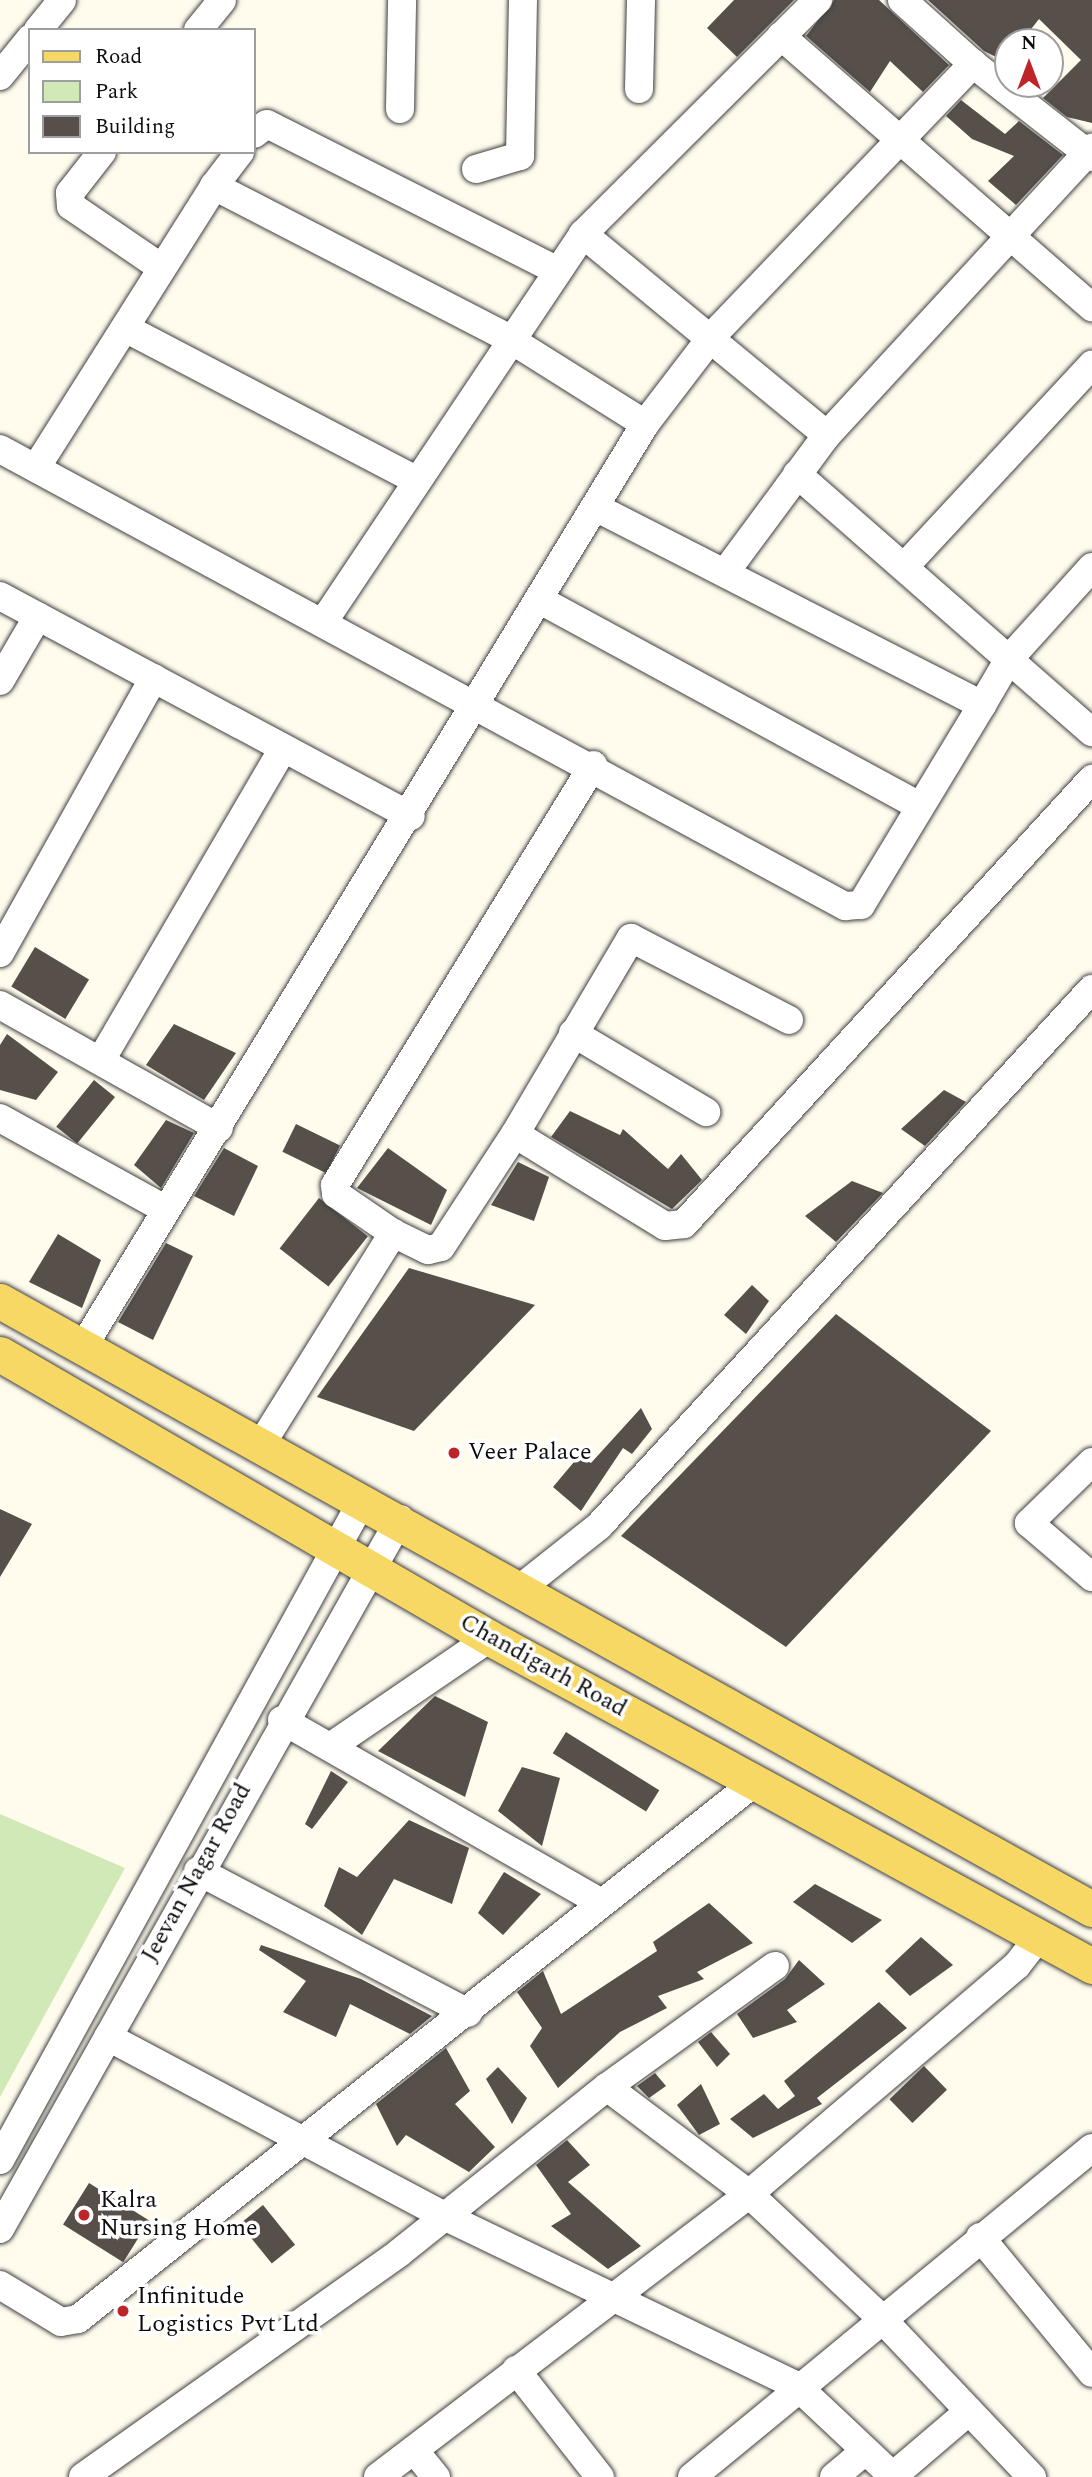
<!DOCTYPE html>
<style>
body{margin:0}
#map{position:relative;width:1092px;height:2477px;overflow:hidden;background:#fffcee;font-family:Spectral,serif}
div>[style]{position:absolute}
.green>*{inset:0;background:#d0e9b7}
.building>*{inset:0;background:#564f4a;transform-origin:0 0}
.roads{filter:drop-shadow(0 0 2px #404040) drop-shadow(0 0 2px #404040)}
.minor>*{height:28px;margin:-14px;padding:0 14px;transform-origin:14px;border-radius:14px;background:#fff}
.major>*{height:35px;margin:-17.5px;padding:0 17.5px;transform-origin:17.5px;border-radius:17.5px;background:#f8d864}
.dots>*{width:19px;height:19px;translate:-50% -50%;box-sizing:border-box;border:4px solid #fff;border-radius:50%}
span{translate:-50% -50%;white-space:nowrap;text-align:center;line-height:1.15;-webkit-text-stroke:7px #fff;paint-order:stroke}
.poi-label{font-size:24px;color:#0d0d0d}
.left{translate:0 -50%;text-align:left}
.street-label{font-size:24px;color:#0d0d0d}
.legend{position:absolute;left:28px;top:28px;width:228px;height:126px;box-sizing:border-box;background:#fff;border:2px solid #9e9e9e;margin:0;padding:9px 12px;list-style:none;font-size:21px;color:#0d0d0d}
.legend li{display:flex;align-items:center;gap:14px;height:35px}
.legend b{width:35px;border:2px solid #9e9e9e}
.north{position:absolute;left:994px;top:28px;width:70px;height:70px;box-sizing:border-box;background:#fff;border:2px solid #9e9e9e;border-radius:50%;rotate:0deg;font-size:19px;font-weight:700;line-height:28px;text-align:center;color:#0d0d0d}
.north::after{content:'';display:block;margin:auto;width:24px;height:32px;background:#bd2529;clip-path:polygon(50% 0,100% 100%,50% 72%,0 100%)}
</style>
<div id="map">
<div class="green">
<div style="clip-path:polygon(0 1814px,125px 1868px,0 2097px)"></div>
</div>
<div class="building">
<div style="clip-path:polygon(734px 0,794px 0,737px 57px,707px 28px)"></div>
<div style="clip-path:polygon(834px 0,879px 0,949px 65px,923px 92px,890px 61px,870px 92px,806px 36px)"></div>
<div style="clip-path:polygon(928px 0,1092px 0,1092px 123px,1067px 117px,1043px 98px,1081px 60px,1039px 19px,1021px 42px,1008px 42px,1008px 63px,984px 51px)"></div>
<div style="clip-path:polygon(961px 100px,1005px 134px,1019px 121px,1063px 155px,1016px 205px,988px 181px,1014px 156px,972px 139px,946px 116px)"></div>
<div style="left:35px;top:947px;width:63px;height:46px;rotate:31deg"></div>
<div style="clip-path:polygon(174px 1024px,236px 1053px,204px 1100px,146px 1065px)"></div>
<div style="clip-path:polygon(7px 1034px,58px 1072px,36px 1100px,0 1090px,0 1045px)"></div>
<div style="left:94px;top:1080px;width:27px;height:60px;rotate:39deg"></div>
<div style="clip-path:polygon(944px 1090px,966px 1102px,925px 1146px,901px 1129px)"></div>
<div style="clip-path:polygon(570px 1111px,620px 1135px,623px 1129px,668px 1169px,681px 1154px,702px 1180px,672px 1209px,551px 1137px)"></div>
<div style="clip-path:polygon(166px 1120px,194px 1133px,161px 1188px,134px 1165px)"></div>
<div style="left:296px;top:1124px;width:49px;height:31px;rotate:26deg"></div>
<div style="clip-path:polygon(224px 1148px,258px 1166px,234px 1216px,194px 1196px)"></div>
<div style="clip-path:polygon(388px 1148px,447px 1190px,431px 1225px,357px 1188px)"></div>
<div style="clip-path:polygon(518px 1162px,549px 1177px,534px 1221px,491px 1205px)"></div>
<div style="clip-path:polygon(852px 1181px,883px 1193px,836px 1242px,805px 1216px)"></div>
<div style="left:319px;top:1198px;width:62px;height:64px;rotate:38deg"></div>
<div style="clip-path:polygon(58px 1234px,101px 1260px,82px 1308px,29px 1282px)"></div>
<div style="clip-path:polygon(166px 1243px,193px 1256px,153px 1340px,118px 1322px)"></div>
<div style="clip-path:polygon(409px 1268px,535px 1305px,414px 1431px,317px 1397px)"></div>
<div style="clip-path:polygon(752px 1285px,769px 1301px,746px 1334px,724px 1315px)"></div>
<div style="clip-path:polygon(836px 1314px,991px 1431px,786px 1647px,621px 1536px)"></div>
<div style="clip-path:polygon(641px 1408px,652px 1429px,632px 1454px,623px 1448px,581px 1511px,553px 1487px,579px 1456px,591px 1463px)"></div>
<div style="clip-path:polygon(0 1509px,32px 1524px,0 1577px)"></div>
<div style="clip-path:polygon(435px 1696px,488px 1722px,465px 1797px,378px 1751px)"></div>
<div style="left:566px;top:1732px;width:110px;height:25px;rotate:32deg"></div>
<div style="clip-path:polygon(522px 1767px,560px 1778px,542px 1846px,498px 1811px)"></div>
<div style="clip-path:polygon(331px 1771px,348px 1782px,312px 1829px,305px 1824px)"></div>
<div style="clip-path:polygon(409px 1820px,469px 1848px,452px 1904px,394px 1879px,362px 1935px,324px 1906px,339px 1867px,357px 1877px)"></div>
<div style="clip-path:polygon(504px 1872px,541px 1894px,503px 1935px,478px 1913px)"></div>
<div style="clip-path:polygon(815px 1884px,882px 1920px,852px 1943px,793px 1902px)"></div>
<div style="clip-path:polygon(709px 1903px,753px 1943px,697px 1972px,704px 1979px,658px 1996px,667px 2008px,620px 2032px,558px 2088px,530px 2046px,542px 2028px,517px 1992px,543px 1971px,561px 2014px,657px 1951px,653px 1942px)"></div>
<div style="clip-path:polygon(921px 1937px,953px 1965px,910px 1996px,885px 1971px)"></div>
<div style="clip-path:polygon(261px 1945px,361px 1979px,432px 2016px,410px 2034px,350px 2004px,336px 2037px,283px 2012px,306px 1981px,259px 1950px)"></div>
<div style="clip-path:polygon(799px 1960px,825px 1984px,787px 2010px,797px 2022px,753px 2038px,737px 2014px,785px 1979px)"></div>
<div style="clip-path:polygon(879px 2002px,907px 2028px,817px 2098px,822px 2104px,753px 2138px,730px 2119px,764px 2094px,778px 2109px,795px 2096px,784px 2081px)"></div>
<div style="clip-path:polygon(711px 2032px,730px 2054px,717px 2067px,698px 2042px)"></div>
<div style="clip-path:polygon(446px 2048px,470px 2091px,455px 2104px,495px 2147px,469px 2172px,406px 2135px,397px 2146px,376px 2104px)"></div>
<div style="left:924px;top:2066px;width:33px;height:48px;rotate:46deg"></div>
<div style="clip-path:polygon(498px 2067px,527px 2098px,512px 2124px,486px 2079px)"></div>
<div style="clip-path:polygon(655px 2073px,666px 2086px,649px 2098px,637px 2086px)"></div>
<div style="clip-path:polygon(701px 2084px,720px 2124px,699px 2135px,677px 2105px)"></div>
<div style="clip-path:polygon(567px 2140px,590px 2165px,568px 2182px,641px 2246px,608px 2269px,551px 2226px,571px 2214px,536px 2165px)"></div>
<div style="left:89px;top:2183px;width:71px;height:49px;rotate:32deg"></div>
<div style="left:263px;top:2205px;width:51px;height:30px;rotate:51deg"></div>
</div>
<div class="roads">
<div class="minor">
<div style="left:902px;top:0;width:96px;rotate:42deg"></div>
<div style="left:38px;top:30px;width:38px;rotate:-51deg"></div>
<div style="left:198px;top:30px;width:38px;rotate:-51deg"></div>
<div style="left:781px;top:36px;width:413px;rotate:41.1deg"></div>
<div style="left:0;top:76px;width:48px;rotate:-51deg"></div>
<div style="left:639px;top:89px;width:89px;rotate:-88.7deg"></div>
<div style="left:400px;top:109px;width:109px;rotate:-88.9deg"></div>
<div style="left:254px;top:134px;width:16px;rotate:-38deg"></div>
<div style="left:267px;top:124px;width:326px;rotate:26.8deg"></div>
<div style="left:102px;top:152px;width:52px;rotate:128deg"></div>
<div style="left:70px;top:193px;width:13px;rotate:86deg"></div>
<div style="left:71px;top:206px;width:110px;rotate:34.3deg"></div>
<div style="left:476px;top:169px;width:46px;rotate:-16.5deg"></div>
<div style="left:520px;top:156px;width:156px;rotate:-88.9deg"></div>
<div style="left:214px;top:186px;width:43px;rotate:-52.6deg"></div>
<div style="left:583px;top:234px;width:316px;rotate:39.5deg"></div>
<div style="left:125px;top:328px;width:328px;rotate:27.6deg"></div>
<div style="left:0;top:449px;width:961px;rotate:28.41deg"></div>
<div style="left:845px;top:906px;width:16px;rotate:-4deg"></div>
<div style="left:861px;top:905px;width:234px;rotate:-58.8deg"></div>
<div style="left:982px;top:705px;width:435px;rotate:-152.9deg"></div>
<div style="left:36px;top:468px;width:333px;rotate:-57.7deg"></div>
<div style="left:214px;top:186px;width:331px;rotate:27.3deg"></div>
<div style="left:508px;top:338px;width:162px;rotate:32.1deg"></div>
<div style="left:797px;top:474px;width:392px;rotate:41.2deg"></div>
<div style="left:905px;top:566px;width:275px;rotate:-47.1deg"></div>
<div style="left:727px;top:570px;width:168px;rotate:-53.5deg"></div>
<div style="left:827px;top:435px;width:391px;rotate:-47.3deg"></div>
<div style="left:0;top:596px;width:466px;rotate:28.2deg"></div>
<div style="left:540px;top:600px;width:432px;rotate:28.5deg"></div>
<div style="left:324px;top:621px;width:466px;rotate:-56.2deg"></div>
<div style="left:583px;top:234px;width:332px;rotate:-44.9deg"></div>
<div style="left:0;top:681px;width:75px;rotate:-59.7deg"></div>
<div style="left:982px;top:705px;width:53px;rotate:-59.6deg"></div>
<div style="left:1009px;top:659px;width:124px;rotate:-47.9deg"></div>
<div style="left:0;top:953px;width:315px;rotate:-60.8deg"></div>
<div style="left:0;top:1005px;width:251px;rotate:29.3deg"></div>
<div style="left:573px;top:1033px;width:155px;rotate:30.7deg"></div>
<div style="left:101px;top:1060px;width:361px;rotate:-59.7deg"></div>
<div style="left:0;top:1118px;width:186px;rotate:28.9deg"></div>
<div style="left:515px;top:1134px;width:228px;rotate:-59.4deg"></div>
<div style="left:631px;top:938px;width:178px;rotate:27.4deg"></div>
<div style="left:393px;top:1233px;width:39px;rotate:26deg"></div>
<div style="left:428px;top:1250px;width:13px;rotate:-13deg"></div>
<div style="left:441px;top:1247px;width:135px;rotate:-56.8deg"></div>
<div style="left:515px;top:1134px;width:176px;rotate:31.5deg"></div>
<div style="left:665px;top:1226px;width:19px;rotate:-6deg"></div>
<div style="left:684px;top:1224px;width:604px;rotate:-47.48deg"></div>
<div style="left:83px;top:1347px;width:1081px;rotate:-58.66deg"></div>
<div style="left:645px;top:424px;width:112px;rotate:-52.6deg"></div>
<div style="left:713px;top:335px;width:376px;rotate:-46.2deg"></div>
<div style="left:973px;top:64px;width:151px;rotate:38deg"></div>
<div style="left:262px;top:1443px;width:248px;rotate:-58deg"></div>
<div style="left:393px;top:1233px;width:69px;rotate:-145.6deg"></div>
<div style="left:336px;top:1194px;width:9px;rotate:-96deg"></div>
<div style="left:335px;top:1185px;width:493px;rotate:-58.4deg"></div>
<div style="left:1092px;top:1462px;width:88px;rotate:135.9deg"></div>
<div style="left:1029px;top:1523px;width:83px;rotate:40.6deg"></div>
<div style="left:522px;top:1587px;width:98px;rotate:-38.4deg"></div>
<div style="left:599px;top:1526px;width:729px;rotate:-47.45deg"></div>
<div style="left:282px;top:1720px;width:366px;rotate:29.8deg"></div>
<div style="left:330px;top:1747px;width:194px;rotate:-34.3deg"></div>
<div style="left:198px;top:1871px;width:305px;rotate:27.7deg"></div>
<div style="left:108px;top:2037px;width:383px;rotate:28deg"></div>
<div style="left:446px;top:2217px;width:390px;rotate:25.7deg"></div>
<div style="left:797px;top:2386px;width:132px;rotate:43.2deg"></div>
<div style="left:893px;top:2476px;width:100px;rotate:-40.5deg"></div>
<div style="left:607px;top:2087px;width:178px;rotate:37deg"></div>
<div style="left:749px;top:2194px;width:180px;rotate:43.2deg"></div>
<div style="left:880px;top:2317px;width:221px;rotate:46.5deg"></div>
<div style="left:0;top:2160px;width:752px;rotate:-61.22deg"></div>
<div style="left:0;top:2229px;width:815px;rotate:-60.6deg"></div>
<div style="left:980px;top:2237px;width:176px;rotate:50.5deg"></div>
<div style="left:0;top:2285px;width:71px;rotate:31.2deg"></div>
<div style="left:61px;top:2322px;width:17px;rotate:-10deg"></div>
<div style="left:78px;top:2319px;width:864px;rotate:-38.42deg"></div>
<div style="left:516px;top:2370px;width:136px;rotate:51.9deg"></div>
<div style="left:414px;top:2450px;width:35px;rotate:51deg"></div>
<div style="left:83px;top:2477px;width:387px;rotate:-35.3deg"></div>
<div style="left:399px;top:2253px;width:266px;rotate:-38.6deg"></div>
<div style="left:607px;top:2087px;width:207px;rotate:-35.8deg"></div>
<div style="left:378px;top:2477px;width:467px;rotate:-37.3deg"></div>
<div style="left:749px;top:2194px;width:353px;rotate:-40.5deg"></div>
<div style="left:1017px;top:1965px;width:36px;rotate:-52deg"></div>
<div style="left:692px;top:2477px;width:518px;rotate:-39.44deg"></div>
<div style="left:834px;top:2477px;width:40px;rotate:-40deg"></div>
</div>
<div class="major">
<div style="left:0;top:1301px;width:1250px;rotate:29.11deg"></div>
<div style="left:0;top:1354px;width:566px;rotate:30.1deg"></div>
<div style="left:490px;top:1638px;width:686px;rotate:28.58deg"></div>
</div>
</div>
<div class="dots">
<div style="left:454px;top:1453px;background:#bd2529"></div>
<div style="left:84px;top:2215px;background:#bd2529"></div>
<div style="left:123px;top:2311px;background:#bd2529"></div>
</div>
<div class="poi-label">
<span class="left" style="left:468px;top:1453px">Veer Palace</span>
<span class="left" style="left:100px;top:2215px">Kalra<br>Nursing Home</span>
<span class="left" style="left:137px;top:2311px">Infinitude<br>Logistics Pvt Ltd</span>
</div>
<div class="street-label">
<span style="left:543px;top:1666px;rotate:29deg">Chandigarh Road</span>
<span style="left:197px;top:1873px;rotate:-61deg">Jeevan Nagar Road</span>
</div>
<ul class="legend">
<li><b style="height:9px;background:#f8d864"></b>Road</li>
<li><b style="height:19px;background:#d0e9b7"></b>Park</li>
<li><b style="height:19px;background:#564f4a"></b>Building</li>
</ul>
<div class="north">N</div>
</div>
